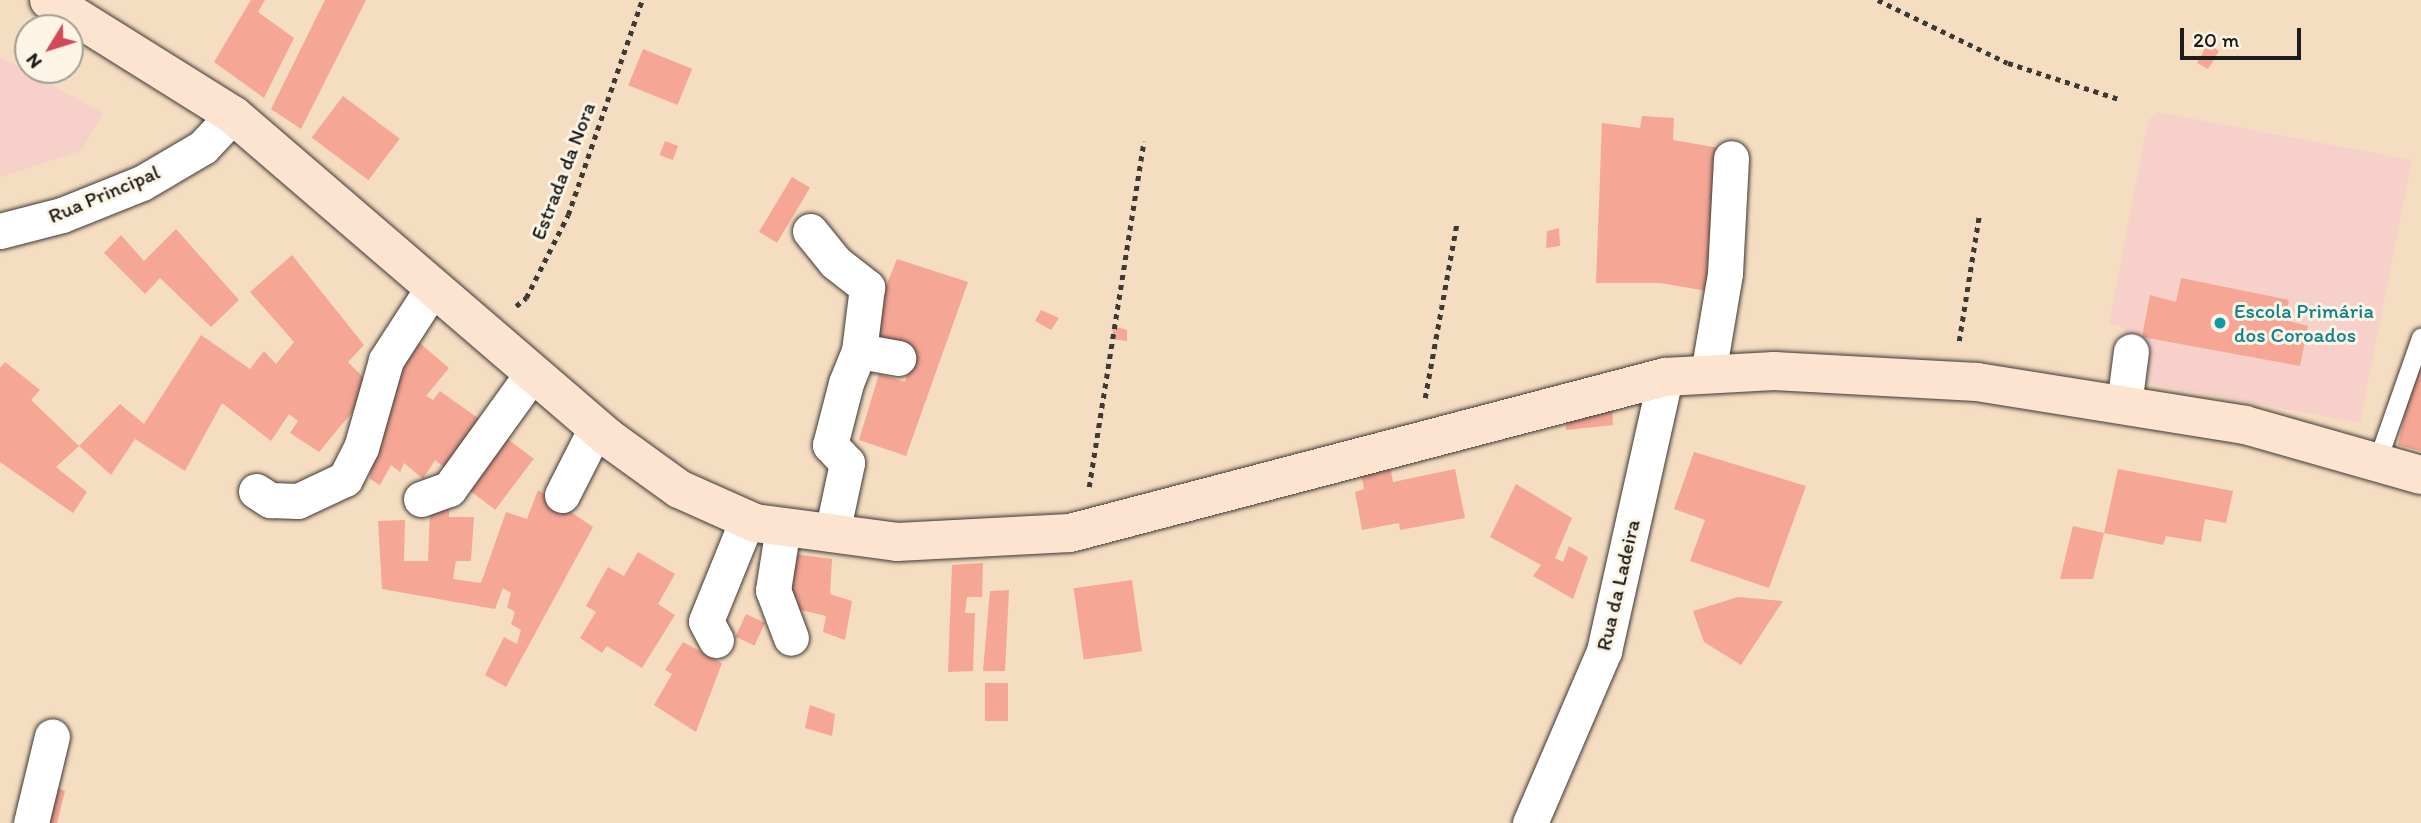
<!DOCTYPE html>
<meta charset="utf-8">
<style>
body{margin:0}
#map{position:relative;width:2421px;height:823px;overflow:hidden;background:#f5ddc1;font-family:Itim,sans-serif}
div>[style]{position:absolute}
.built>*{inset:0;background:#f7d0ca}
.building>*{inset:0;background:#f5a694;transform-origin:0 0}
.path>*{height:4.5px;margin-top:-2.25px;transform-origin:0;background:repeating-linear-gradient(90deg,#3d3935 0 5px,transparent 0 10px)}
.roads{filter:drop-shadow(0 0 2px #3d3935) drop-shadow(0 0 2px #3d3935)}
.lane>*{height:18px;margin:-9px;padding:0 9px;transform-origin:9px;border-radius:9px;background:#fff}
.street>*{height:35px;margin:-17.5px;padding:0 17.5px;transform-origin:17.5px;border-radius:17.5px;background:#fff}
.secondary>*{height:38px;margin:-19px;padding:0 19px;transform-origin:19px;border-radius:19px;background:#fde4d1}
.dots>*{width:19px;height:19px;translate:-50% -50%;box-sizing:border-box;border:4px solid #fcf5e5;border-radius:50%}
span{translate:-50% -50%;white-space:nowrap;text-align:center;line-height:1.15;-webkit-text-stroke:6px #fcf5e5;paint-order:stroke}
.street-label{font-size:21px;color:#1c1c1c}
.culture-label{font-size:21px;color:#0d838f}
.left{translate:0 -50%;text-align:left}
.north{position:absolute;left:14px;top:14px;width:70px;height:70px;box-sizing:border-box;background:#fcf5e5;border:2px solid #a29e95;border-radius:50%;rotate:232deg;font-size:19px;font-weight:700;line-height:28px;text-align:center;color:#1c1c1c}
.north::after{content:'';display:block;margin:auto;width:24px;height:32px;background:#d1495b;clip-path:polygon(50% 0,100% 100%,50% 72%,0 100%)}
.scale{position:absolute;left:2180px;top:28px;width:121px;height:32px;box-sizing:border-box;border:4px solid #1c1c1c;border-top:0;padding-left:9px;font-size:21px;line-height:24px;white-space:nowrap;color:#1c1c1c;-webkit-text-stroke:5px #fcf5e5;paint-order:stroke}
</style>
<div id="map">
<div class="built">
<div style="clip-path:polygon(0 57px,103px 113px,81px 151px,0 177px)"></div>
<div style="clip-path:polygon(2157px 112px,2412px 160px,2360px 423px,2136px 381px,2124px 342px,2125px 328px,2109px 324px,2148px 121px)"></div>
</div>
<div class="building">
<div style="clip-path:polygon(251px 0,265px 0,258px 12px,294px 38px,264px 98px,214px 62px)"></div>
<div style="clip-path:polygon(325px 0,366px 0,301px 129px,271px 109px)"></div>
<div style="clip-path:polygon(2208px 43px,2219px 51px,2208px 69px,2197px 63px)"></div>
<div style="left:643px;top:49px;width:53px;height:39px;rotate:22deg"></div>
<div style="left:343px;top:96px;width:71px;height:52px;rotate:37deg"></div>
<div style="clip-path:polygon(1642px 116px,1674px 118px,1673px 140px,1719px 148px,1707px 291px,1660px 283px,1596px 283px,1602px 123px,1640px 128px)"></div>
<div style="left:665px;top:141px;width:14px;height:15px;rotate:21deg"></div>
<div style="left:792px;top:177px;width:21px;height:64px;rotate:31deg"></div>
<div style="clip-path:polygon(1559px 228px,1560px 246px,1546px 248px,1547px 231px)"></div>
<div style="clip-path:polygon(176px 229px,239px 300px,211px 327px,160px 278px,145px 294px,104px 253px,121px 235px,144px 261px)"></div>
<div style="clip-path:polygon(292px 255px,364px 345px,348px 362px,373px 387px,319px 452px,290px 433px,298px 421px,289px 414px,271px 441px,222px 403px,185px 471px,135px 439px,111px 475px,79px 446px,120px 404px,144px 424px,201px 335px,250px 369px,264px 351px,276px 364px,294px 342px,250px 292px)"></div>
<div style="clip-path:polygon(897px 259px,968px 282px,906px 456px,859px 440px,879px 374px,905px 382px,914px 349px,868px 331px)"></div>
<div style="clip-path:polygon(2181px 278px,2289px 300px,2285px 320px,2308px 326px,2300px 366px,2142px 337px,2150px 295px,2176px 302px)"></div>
<div style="clip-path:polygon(1041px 310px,1059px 318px,1051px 330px,1035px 321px)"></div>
<div style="clip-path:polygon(1113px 326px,1127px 330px,1127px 341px,1112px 339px)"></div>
<div style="clip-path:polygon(414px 338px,449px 368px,426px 396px,433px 400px,440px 391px,482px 421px,449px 471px,435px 460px,423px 479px,404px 463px,400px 472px,391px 465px,380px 485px,370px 479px,371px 446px,391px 367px)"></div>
<div style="clip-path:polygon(2417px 359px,2421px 360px,2421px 451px,2398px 445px)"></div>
<div style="clip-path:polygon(5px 362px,40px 390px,31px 400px,79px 446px,56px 467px,87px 492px,73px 513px,0 462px,0 368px)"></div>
<div style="clip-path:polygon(1612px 400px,1613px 425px,1566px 430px,1564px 408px)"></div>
<div style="left:501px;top:434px;width:41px;height:64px;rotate:37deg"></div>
<div style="clip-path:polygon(1694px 452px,1806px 486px,1769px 588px,1690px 561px,1705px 520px,1674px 509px)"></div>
<div style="clip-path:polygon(1390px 465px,1393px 482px,1455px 469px,1465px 518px,1400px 530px,1399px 523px,1362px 530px,1355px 492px,1364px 489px,1361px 472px)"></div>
<div style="clip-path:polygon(2118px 469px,2233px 491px,2226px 523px,2205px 519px,2201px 542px,2166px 536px,2163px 545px,2104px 533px)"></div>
<div style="clip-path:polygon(1516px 484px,1572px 518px,1555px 558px,1563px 562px,1569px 546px,1588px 557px,1573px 599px,1533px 576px,1541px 565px,1490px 537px)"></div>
<div style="clip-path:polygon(538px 490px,593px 527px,506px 687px,485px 675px,504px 637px,517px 644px,521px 630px,511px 624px,515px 612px,507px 607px,511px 593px,503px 588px,495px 609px,382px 589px,378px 521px,405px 520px,404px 561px,428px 561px,430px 511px,449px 509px,449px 517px,474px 517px,471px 561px,456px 561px,453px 579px,481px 583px,506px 512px,527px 519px)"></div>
<div style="clip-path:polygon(2073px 526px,2104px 533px,2093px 579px,2060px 579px)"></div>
<div style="clip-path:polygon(638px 552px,675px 574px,658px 604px,675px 615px,642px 668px,607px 646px,602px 653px,580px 638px,596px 612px,586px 606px,608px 567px,624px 576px)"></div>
<div style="clip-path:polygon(788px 553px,832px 559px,830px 594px,852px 601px,845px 640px,823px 632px,826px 616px,797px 609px,798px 599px,783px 597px)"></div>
<div style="clip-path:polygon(983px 563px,982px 597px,967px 597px,965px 613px,975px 613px,973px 671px,948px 672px,952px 565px)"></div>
<div style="left:1132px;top:580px;width:72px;height:59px;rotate:82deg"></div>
<div style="clip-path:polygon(1009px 590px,1005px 671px,983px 671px,990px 591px)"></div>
<div style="clip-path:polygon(1738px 597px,1783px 601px,1741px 665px,1704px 642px,1693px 611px)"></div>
<div style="left:746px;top:614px;width:21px;height:25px;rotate:25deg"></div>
<div style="clip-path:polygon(683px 642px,722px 663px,696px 732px,654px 705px,672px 674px,665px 670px)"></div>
<div style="left:985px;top:683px;width:23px;height:38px"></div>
<div style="clip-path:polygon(810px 705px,835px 714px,832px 736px,805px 728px)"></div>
<div style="clip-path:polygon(41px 782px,65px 791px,57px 823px,31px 823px)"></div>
</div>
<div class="path">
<div style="left:1878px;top:0;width:144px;rotate:25.9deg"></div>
<div style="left:2008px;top:63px;width:117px;rotate:18deg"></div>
<div style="left:516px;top:306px;width:13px;rotate:-39deg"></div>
<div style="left:526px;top:298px;width:93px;rotate:-63.2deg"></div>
<div style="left:568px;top:215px;width:227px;rotate:-71deg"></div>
<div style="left:1959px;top:341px;width:127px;rotate:-80.9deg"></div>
<div style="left:1425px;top:398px;width:179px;rotate:-79.7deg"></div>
<div style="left:1089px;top:487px;width:350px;rotate:-81deg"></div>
</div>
<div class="roads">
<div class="lane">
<div style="left:2377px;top:463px;width:133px;rotate:-70.6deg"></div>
</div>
<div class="street">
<div style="left:0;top:231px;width:64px;rotate:-14.5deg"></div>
<div style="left:62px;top:215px;width:86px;rotate:-21.8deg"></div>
<div style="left:142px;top:183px;width:71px;rotate:-30.5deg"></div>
<div style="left:203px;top:147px;width:44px;rotate:-46.8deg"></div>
<div style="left:810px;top:231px;width:40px;rotate:51deg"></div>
<div style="left:835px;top:262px;width:41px;rotate:38deg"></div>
<div style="left:867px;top:287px;width:64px;rotate:97.1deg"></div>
<div style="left:1708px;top:374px;width:102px;rotate:-80.4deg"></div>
<div style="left:1725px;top:273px;width:115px;rotate:-87deg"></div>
<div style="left:2124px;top:405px;width:54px;rotate:-82.6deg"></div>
<div style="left:256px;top:491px;width:17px;rotate:33deg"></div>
<div style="left:270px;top:500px;width:28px;rotate:2deg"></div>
<div style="left:298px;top:501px;width:52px;rotate:-25.1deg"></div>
<div style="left:345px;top:479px;width:35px;rotate:-63deg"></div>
<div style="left:361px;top:448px;width:91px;rotate:-74.1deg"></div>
<div style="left:386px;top:360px;width:85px;rotate:-57.1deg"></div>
<div style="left:562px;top:495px;width:75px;rotate:-63.1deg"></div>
<div style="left:421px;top:499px;width:30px;rotate:-20deg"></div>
<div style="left:449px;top:489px;width:142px;rotate:-54.2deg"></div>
<div style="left:783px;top:527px;width:64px;rotate:99deg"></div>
<div style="left:773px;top:590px;width:51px;rotate:69.4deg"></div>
<div style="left:832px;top:533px;width:72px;rotate:-77.9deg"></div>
<div style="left:847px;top:463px;width:25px;rotate:-133deg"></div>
<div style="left:830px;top:445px;width:64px;rotate:-75.5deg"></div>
<div style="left:846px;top:383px;width:35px;rotate:-68deg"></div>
<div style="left:859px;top:351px;width:40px;rotate:10deg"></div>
<div style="left:716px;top:640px;width:21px;rotate:-118deg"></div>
<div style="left:706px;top:621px;width:109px;rotate:-67.9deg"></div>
<div style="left:31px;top:823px;width:89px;rotate:-76.4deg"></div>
<div style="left:1530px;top:823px;width:187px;rotate:-66.7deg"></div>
<div style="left:1604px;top:651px;width:281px;rotate:-77.4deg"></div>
</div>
<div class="secondary">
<div style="left:49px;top:0;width:217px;rotate:32deg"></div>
<div style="left:233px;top:115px;width:494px;rotate:40.7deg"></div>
<div style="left:607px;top:437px;width:89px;rotate:35.8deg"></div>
<div style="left:679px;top:489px;width:83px;rotate:24.1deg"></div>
<div style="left:755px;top:523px;width:143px;rotate:7.6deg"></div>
<div style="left:897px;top:542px;width:173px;rotate:-3deg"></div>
<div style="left:1070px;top:533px;width:615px;rotate:-14.69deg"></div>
<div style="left:1665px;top:377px;width:109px;rotate:-3.2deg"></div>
<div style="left:1774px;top:371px;width:203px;rotate:3.1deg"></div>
<div style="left:1977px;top:382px;width:271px;rotate:9.1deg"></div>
<div style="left:2245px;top:425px;width:183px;rotate:15.9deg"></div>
</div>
</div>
<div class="dots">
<div style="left:2220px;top:323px;background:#0f9aa8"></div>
</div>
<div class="street-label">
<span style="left:563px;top:171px;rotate:-69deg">Estrada da Nora</span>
<span style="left:104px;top:194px;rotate:-23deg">Rua Principal</span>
<span style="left:1618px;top:585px;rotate:-77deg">Rua da Ladeira</span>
</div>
<div class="culture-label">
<span class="left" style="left:2234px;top:323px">Escola Primária<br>dos Coroados</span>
</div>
<div class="north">N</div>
<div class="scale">20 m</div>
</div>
